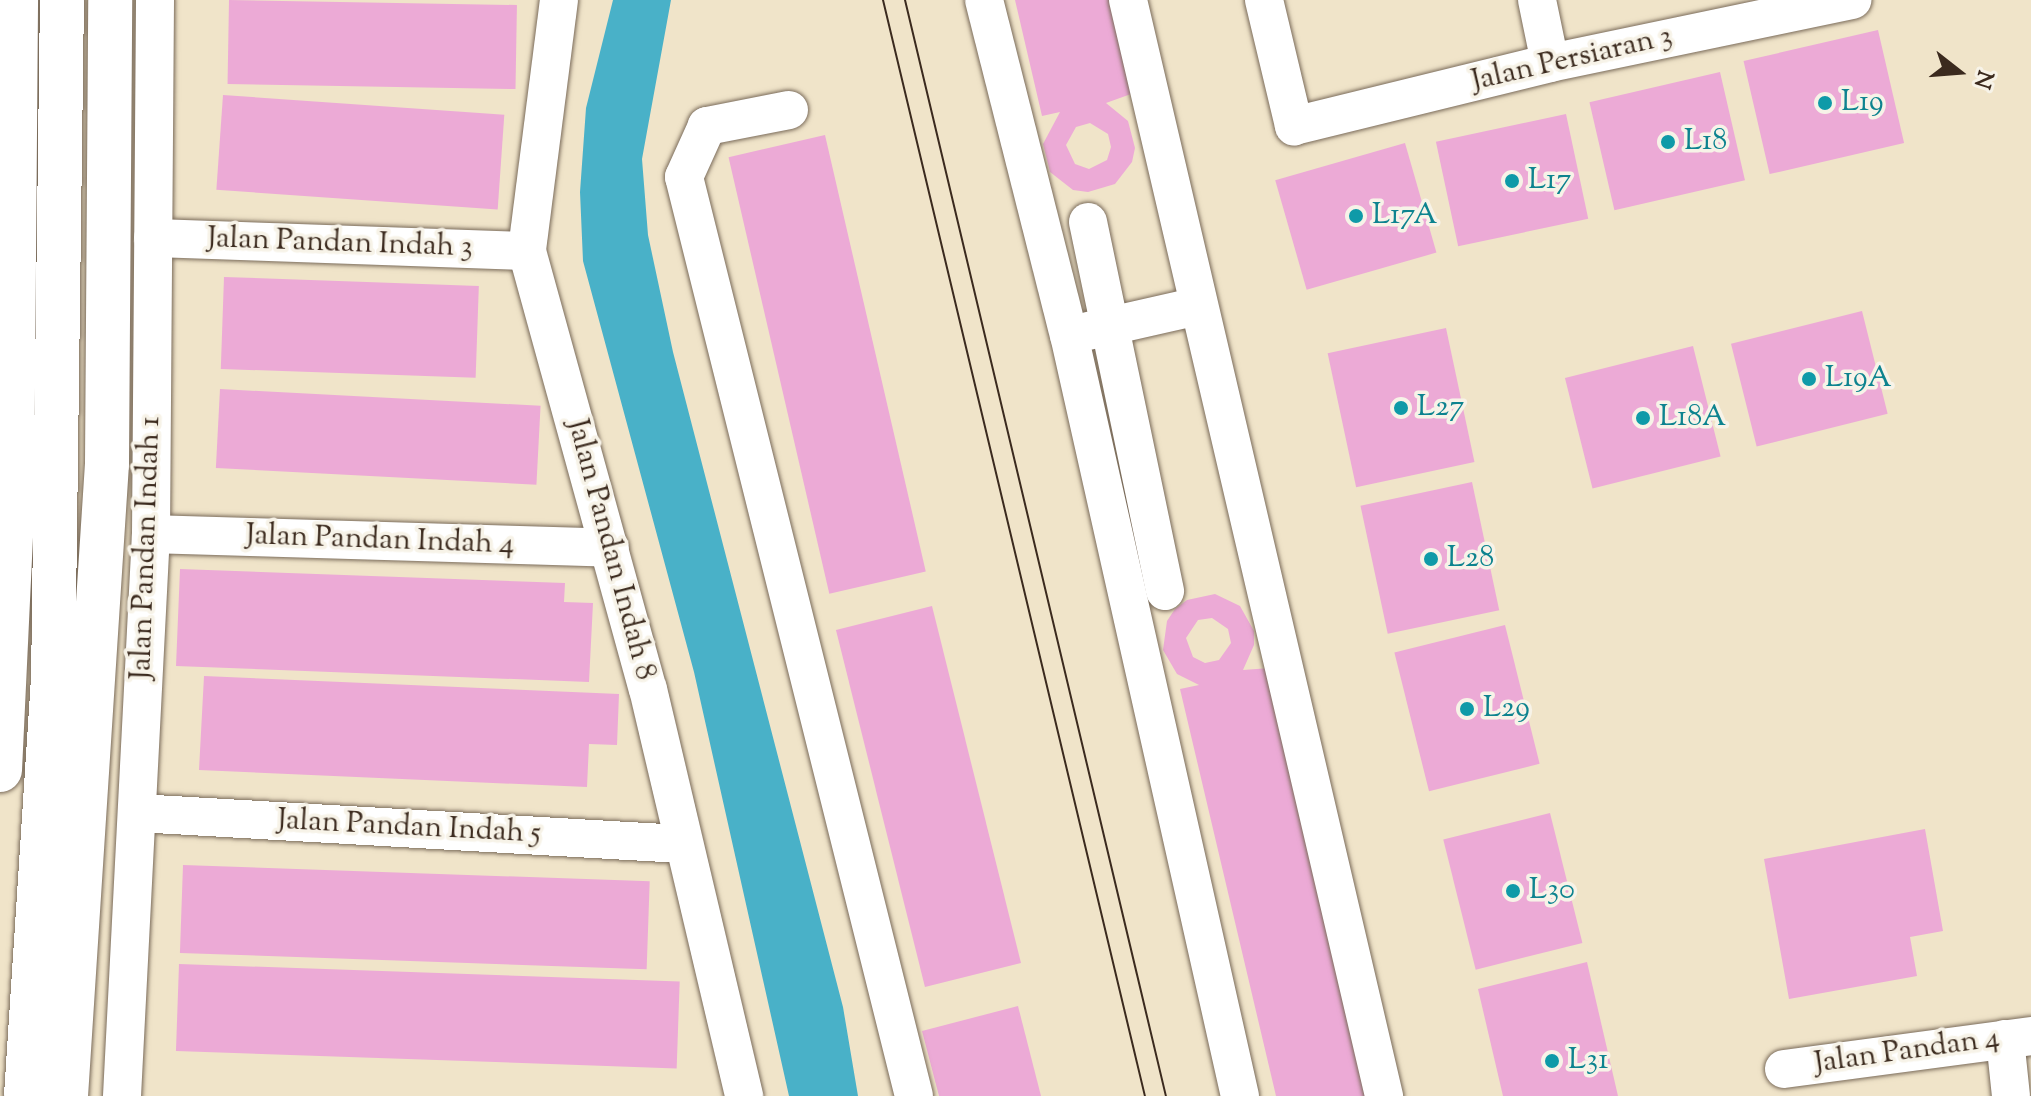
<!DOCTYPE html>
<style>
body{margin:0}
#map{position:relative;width:2031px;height:1096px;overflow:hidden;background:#f0e4c9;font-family:"Sorts Mill Goudy",serif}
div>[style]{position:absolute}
.water>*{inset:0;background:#49b1c8}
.building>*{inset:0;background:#ecaad6;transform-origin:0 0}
.roads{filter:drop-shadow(0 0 2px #7a6b5a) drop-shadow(0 0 2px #7a6b5a)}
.minor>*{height:38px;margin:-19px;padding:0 19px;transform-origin:19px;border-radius:19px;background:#fff}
.major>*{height:44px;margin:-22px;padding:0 22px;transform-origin:22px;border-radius:22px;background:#fff}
.highway>*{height:44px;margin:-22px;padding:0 22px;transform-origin:22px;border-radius:22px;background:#fff}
.tram>*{height:2px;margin:-1px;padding:0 1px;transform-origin:1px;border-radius:1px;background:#3b2a1e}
.dots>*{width:22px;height:22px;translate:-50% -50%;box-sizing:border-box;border:4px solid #f7f3e8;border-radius:50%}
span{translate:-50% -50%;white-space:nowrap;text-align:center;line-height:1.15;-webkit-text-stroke:7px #f7f3e8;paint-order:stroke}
.street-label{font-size:30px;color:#3b2a1e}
.culture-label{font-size:30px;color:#0d838f}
.left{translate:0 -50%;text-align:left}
.north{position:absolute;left:1919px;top:32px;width:80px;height:80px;-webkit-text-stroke:6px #f7f3e8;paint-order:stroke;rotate:107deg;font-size:22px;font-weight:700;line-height:32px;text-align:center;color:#3b2a1e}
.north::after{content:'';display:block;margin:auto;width:28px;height:36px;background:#3b2a1e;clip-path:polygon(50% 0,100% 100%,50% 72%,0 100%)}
</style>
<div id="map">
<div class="water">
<div style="clip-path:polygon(613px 0,671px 0,642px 159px,648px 235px,673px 352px,843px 1007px,858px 1096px,789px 1096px,694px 672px,583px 261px,580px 192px,586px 108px)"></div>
</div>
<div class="building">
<div style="left:229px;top:0;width:288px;height:84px;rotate:1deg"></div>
<div style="clip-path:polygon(evenodd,1015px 0,1111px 0,1131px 94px,1106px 103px,1128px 121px,1135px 148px,1132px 162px,1115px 184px,1088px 192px,1073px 190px,1050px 172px,1043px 144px,1060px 112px,1042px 116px,1015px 0,1090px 123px,1108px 134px,1111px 147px,1107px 160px,1089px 169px,1075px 164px,1066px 145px,1076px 127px,1090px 123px)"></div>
<div style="left:1878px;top:30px;width:116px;height:138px;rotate:77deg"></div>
<div style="left:1720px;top:72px;width:111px;height:134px;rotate:77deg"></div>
<div style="left:223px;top:95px;width:282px;height:95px;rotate:4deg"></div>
<div style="left:1566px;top:114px;width:107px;height:133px;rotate:78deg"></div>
<div style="left:825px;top:135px;width:448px;height:99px;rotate:77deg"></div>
<div style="left:1405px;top:143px;width:114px;height:135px;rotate:74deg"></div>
<div style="left:224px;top:277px;width:255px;height:92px;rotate:2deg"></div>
<div style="left:1862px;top:311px;width:106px;height:135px;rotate:76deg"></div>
<div style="left:1446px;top:328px;width:137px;height:121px;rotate:78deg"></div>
<div style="left:1693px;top:346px;width:114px;height:132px;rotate:76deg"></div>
<div style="left:220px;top:389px;width:321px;height:79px;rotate:3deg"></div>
<div style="left:1472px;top:482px;width:131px;height:114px;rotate:78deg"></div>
<div style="clip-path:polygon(180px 569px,565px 583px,564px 602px,593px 603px,589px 682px,176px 666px)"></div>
<div style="clip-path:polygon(evenodd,1215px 594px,1240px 606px,1254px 631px,1254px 645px,1243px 670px,1270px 668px,1372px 1096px,1276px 1096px,1180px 689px,1199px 685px,1177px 674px,1163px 650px,1167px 621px,1175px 609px,1187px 600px,1215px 594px,1212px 618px,1228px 629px,1231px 643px,1219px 660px,1205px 663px,1193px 657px,1186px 638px,1198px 620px,1212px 618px)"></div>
<div style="left:932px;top:606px;width:368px;height:99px;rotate:76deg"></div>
<div style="left:1505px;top:625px;width:143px;height:114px;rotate:76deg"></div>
<div style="clip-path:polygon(204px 676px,619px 694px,617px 745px,589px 744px,587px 787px,199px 770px)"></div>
<div style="left:1550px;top:813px;width:134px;height:110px;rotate:76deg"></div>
<div style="clip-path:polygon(1925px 829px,1943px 931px,1910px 937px,1917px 976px,1789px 999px,1764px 859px)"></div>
<div style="left:183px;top:865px;width:467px;height:88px;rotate:2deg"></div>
<div style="clip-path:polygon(1587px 962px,1618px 1096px,1503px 1096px,1478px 989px)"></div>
<div style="left:179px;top:964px;width:501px;height:87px;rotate:2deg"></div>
<div style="clip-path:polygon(1018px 1006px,1041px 1096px,939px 1096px,922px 1031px)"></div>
</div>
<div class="roads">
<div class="minor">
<div style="left:559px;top:0;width:253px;rotate:97.3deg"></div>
<div style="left:527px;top:251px;width:454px;rotate:74.6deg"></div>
<div style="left:648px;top:689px;width:418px;rotate:76.7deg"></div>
<div style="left:984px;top:0;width:346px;rotate:75.8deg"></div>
<div style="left:1069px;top:335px;width:780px;rotate:77.34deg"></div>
<div style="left:1128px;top:0;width:1126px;rotate:76.85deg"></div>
<div style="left:1264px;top:0;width:130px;rotate:76.6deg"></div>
<div style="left:1294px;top:126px;width:264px;rotate:-13.8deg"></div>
<div style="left:1550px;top:63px;width:309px;rotate:-11.8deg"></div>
<div style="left:1537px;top:0;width:64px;rotate:78.3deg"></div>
<div style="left:789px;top:110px;width:84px;rotate:169deg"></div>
<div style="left:707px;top:126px;width:56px;rotate:114.3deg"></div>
<div style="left:684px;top:177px;width:947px;rotate:75.95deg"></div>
<div style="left:1088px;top:222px;width:377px;rotate:78.2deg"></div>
<div style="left:153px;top:238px;width:374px;rotate:2deg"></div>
<div style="left:1088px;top:331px;width:113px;rotate:-12.8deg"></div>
<div style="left:151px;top:534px;width:459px;rotate:1.7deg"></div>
<div style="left:137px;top:813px;width:546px;rotate:3.26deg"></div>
<div style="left:2005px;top:1039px;width:57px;rotate:84deg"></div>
<div style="left:1784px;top:1069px;width:249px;rotate:-7.6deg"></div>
<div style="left:122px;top:1096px;width:563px;rotate:-87.05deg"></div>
<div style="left:151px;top:534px;width:534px;rotate:-89.57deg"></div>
</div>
<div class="major">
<div style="left:66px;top:1096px;width:633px;rotate:-86.29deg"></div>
<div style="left:107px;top:464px;width:464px;rotate:-89.6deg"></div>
</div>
<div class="highway">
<div style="left:0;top:770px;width:255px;rotate:-87.3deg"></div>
<div style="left:12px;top:515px;width:515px;rotate:-89.55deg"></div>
<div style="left:26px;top:1096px;width:413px;rotate:-86.3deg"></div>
<div style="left:53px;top:684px;width:684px;rotate:-89.25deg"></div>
</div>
</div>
<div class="tram">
<div style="left:883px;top:0;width:1127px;rotate:76.56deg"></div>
<div style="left:905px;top:0;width:1127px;rotate:76.61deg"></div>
</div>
<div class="dots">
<div style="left:1825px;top:103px;background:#0f9aa8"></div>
<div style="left:1668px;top:142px;background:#0f9aa8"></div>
<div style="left:1512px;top:181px;background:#0f9aa8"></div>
<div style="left:1356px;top:216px;background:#0f9aa8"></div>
<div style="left:1809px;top:379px;background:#0f9aa8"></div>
<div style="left:1401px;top:408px;background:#0f9aa8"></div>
<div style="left:1643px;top:418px;background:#0f9aa8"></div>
<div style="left:1431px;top:559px;background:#0f9aa8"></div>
<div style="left:1467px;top:709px;background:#0f9aa8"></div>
<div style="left:1513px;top:891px;background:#0f9aa8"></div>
<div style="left:1552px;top:1061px;background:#0f9aa8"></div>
</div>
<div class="street-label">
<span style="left:1572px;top:60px;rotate:-13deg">Jalan Persiaran 3</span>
<span style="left:340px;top:244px;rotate:2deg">Jalan Pandan Indah 3</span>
<span style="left:380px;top:541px;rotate:2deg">Jalan Pandan Indah 4</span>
<span style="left:147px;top:548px;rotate:-88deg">Jalan Pandan Indah 1</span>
<span style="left:610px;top:550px;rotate:75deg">Jalan Pandan Indah 8</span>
<span style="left:409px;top:828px;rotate:3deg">Jalan Pandan Indah 5</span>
<span style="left:1907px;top:1052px;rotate:-8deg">Jalan Pandan 4</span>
</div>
<div class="culture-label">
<span class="left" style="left:1841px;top:103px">L19</span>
<span class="left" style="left:1684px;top:142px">L18</span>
<span class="left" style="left:1528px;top:181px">L17</span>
<span class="left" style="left:1372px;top:216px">L17A</span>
<span class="left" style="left:1825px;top:379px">L19A</span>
<span class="left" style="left:1417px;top:408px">L27</span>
<span class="left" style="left:1659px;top:418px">L18A</span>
<span class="left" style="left:1447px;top:559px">L28</span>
<span class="left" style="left:1483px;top:709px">L29</span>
<span class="left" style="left:1529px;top:891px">L30</span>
<span class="left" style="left:1568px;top:1061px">L31</span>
</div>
<div class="north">N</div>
</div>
